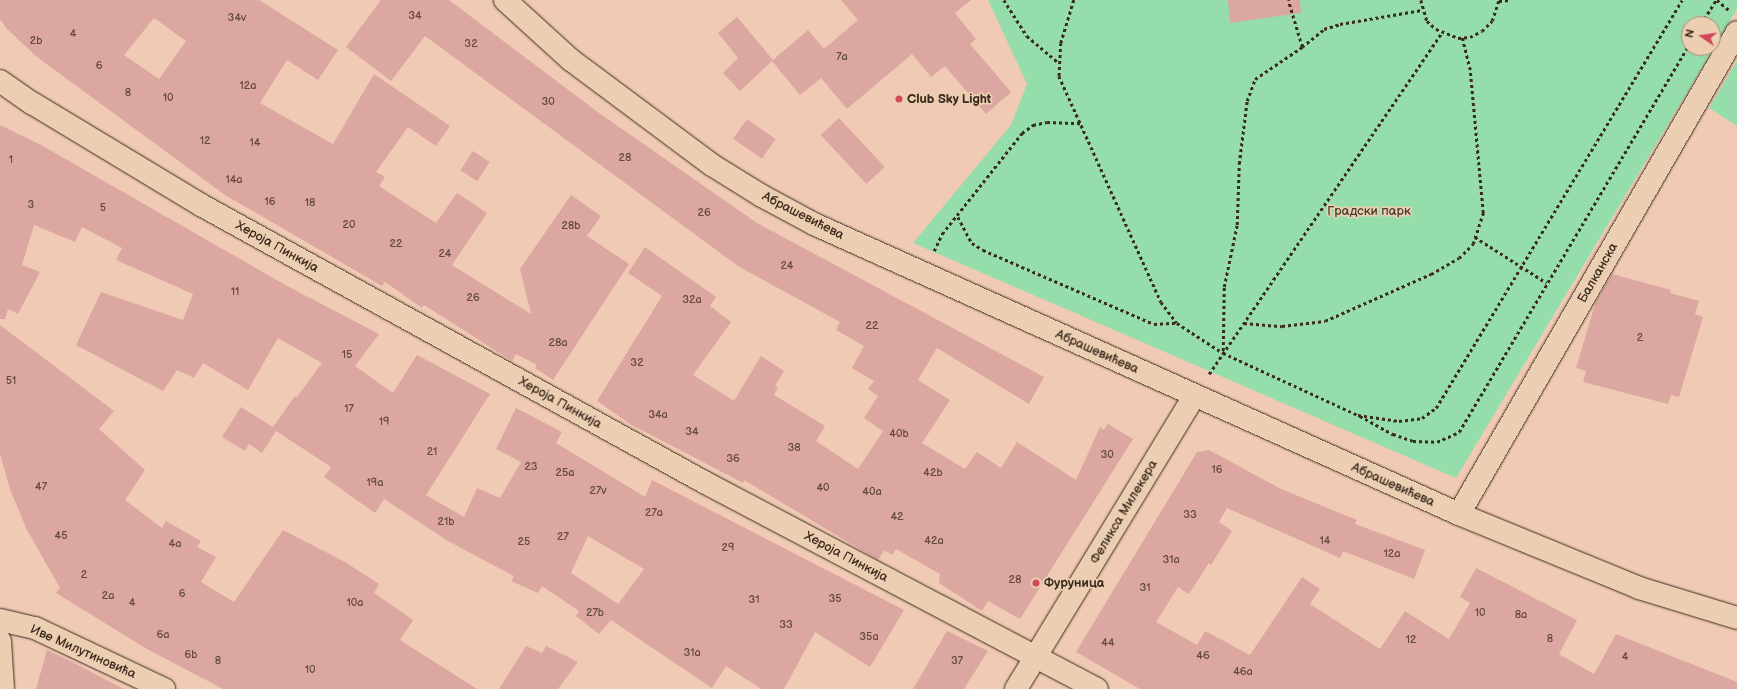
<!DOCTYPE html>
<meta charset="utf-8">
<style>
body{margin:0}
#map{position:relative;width:1737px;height:689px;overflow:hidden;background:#f0cab4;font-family:"Balsamiq Sans",sans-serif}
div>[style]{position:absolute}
.green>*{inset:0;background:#95ddab}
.building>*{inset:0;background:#dca7a0;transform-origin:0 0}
.path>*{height:2.5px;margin-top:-1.25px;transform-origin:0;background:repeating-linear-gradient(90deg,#3b2a1e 0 3px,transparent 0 6px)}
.roads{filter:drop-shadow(0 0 1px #3b2a1e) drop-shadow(0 0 1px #3b2a1e)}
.pedestrian>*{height:22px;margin:-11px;padding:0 11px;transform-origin:11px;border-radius:11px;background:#eccfb2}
.minor>*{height:22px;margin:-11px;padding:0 11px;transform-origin:11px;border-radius:11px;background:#eccfb2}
.tertiary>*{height:22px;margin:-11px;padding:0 11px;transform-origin:11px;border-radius:11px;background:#eccfb2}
.dots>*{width:11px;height:11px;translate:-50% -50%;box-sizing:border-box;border:2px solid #eccfb2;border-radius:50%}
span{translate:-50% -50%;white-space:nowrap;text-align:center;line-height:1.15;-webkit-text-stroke:3.5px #eccfb2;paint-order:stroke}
.number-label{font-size:11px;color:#63493e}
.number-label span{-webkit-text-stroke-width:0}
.poi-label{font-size:13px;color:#3b2a1e;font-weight:700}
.left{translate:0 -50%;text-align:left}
.park-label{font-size:13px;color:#443c2c}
.street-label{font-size:13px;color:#3b2a1e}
.north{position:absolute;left:1681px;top:16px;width:40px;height:40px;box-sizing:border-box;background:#eccfb2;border:1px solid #a58d77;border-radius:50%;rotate:283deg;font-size:11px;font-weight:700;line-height:16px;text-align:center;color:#3b2a1e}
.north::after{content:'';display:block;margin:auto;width:14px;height:18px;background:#d1495b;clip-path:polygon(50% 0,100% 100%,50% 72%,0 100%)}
</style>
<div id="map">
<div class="green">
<div style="clip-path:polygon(evenodd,988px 0,1737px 0,1737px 9px,1456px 478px,913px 243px,1011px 125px,1027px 84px,988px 0,1689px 24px,1713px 24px,1713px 48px,1689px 48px,1689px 24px)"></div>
<div style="clip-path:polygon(1737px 61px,1737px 126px,1709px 108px)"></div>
</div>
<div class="building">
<div style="clip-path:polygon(evenodd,0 0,259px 0,338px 50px,318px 80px,287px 60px,260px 103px,333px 144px,374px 74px,450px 126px,436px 146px,408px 127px,376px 172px,385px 177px,379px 186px,436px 223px,457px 193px,487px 213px,452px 265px,531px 314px,520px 269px,571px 195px,601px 216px,587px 236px,629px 264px,553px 380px,535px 368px,537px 365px,516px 354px,512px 361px,424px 305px,422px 308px,385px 282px,382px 286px,225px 195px,37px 57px,7px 29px,0 19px,0 0,154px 18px,186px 41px,159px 79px,124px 55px,154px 18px)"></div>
<div style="clip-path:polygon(381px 0,449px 0,599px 113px,757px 223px,1044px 377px,1029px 404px,937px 348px,918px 380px,950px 400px,922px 443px,965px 469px,977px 452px,1001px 468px,1017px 442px,1076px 480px,1100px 427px,1104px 430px,1108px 424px,1133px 439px,1020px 619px,988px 601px,982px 611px,939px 583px,940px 574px,896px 549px,892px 555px,884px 550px,878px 560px,744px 480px,743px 483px,630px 424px,597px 401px,662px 296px,628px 273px,645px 247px,716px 297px,710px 306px,731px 322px,693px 375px,734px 401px,761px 356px,784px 371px,775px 386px,778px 388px,774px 395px,825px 426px,816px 441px,858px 469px,883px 431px,864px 418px,878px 396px,868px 389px,874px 381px,852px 368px,864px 346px,836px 330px,840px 322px,738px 266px,425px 36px,391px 81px,346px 47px)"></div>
<div style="clip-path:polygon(841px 0,971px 0,955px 13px,976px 39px,970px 44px,1011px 92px,986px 114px,945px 66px,931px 77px,912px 54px,847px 109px,821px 78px,800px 95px,772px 61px,740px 91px,723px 73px,738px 58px,718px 33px,737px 17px,773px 60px,808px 30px,824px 49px,858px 20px)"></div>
<div style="clip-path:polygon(1228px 0,1300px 0,1301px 13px,1230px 23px)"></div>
<div style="left:839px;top:118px;width:67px;height:25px;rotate:47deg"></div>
<div style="left:747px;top:119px;width:35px;height:24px;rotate:35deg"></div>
<div style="clip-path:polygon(evenodd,0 125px,41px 145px,289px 287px,379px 334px,355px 366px,393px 393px,417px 355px,490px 394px,426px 495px,464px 517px,477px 488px,500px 498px,521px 462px,496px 449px,516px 408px,562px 432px,556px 443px,645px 497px,652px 480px,904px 610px,870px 667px,815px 632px,784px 689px,761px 689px,726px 666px,712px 688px,611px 620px,599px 634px,576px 616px,579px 611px,542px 586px,538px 593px,511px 581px,514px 576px,448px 541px,384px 499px,375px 513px,324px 477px,331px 467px,276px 431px,262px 453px,249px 444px,245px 451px,222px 437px,241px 407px,273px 427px,295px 396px,297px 397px,322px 363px,278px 338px,248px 390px,203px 363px,194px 378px,177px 370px,163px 391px,76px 345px,101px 292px,183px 320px,193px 294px,116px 260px,122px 248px,82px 227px,75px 242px,34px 225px,22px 265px,40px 272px,18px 314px,8px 309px,5px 319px,0 319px,0 125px,588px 536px,644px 569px,618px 604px,571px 573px,588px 536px)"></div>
<div style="left:473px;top:151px;width:20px;height:23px;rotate:33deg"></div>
<div style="clip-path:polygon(1612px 274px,1671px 290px,1670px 293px,1699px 301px,1695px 314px,1703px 317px,1679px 397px,1671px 395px,1668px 404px,1583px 382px,1586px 371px,1576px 368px,1595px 304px)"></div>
<div style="clip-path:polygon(0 325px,114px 411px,99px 429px,145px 470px,125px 500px,162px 528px,166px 521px,201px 541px,197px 547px,216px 557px,201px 582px,234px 602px,283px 530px,345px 562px,379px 584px,374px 593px,413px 620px,400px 640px,477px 689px,223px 689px,147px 649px,56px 593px,60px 588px,27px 530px,11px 492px,0 454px)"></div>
<div style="clip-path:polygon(1209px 450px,1281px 489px,1357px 520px,1355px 524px,1425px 550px,1414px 579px,1343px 551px,1340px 558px,1227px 508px,1219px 522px,1232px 531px,1211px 565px,1209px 563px,1189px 594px,1178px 587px,1156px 622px,1197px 645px,1205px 631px,1250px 655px,1302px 577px,1320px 589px,1310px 604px,1380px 649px,1405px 611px,1449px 639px,1470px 603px,1460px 597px,1476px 568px,1577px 620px,1559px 654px,1594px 674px,1616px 634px,1737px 682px,1737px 689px,1140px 689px,1076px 652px,1197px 452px)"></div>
<div style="clip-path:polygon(947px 631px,988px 651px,964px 689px,913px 689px)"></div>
<div style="clip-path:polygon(526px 646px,542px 653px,546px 646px,578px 662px,558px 689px,499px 689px)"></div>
<div style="clip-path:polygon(47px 650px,70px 661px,124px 689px,36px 689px)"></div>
</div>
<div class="path">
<div style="left:1004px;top:0;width:43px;rotate:57.4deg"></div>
<div style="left:1027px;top:36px;width:42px;rotate:40.2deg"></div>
<div style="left:1074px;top:0;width:45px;rotate:106.8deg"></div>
<div style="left:1061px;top:43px;width:33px;rotate:93deg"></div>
<div style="left:1059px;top:76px;width:248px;rotate:65.7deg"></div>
<div style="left:1161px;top:302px;width:26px;rotate:53deg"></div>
<div style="left:1177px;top:323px;width:55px;rotate:33.1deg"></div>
<div style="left:1223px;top:353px;width:149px;rotate:24.7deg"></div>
<div style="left:1358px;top:415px;width:41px;rotate:8.3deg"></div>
<div style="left:1399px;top:421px;width:23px;rotate:-7deg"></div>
<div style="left:1422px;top:418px;width:17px;rotate:-36deg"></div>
<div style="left:1436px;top:408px;width:476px;rotate:-58.9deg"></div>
<div style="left:1421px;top:0;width:22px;rotate:74deg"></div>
<div style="left:1427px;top:21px;width:12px;rotate:42deg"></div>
<div style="left:1436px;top:29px;width:24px;rotate:22deg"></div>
<div style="left:1458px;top:38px;width:12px;rotate:-5deg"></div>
<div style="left:1470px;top:37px;width:13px;rotate:-27deg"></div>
<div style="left:1482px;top:31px;width:14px;rotate:-45deg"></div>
<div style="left:1492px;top:21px;width:22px;rotate:-72deg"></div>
<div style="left:1717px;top:0;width:16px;rotate:40deg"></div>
<div style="left:1499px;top:1px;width:11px;rotate:-5deg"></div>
<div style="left:1701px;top:24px;width:28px;rotate:-58deg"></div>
<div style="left:1302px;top:47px;width:28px;rotate:-39deg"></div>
<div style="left:1324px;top:29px;width:17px;rotate:-17deg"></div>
<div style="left:1340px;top:24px;width:83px;rotate:-9.7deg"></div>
<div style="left:958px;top:217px;width:30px;rotate:62deg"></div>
<div style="left:972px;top:243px;width:13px;rotate:32deg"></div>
<div style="left:983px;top:250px;width:186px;rotate:23.4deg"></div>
<div style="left:1154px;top:324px;width:22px;rotate:-3deg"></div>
<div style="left:1475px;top:237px;width:85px;rotate:32.6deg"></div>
<div style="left:934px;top:251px;width:19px;rotate:-65deg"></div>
<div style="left:942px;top:234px;width:129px;rotate:-51.6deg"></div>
<div style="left:1022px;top:133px;width:14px;rotate:-36deg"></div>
<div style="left:1033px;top:125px;width:14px;rotate:-12deg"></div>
<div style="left:1047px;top:122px;width:33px;rotate:2deg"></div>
<div style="left:1244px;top:323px;width:38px;rotate:5deg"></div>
<div style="left:1282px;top:326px;width:43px;rotate:-6.6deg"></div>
<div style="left:1325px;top:321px;width:116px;rotate:-23.9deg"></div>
<div style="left:1431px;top:274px;width:32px;rotate:-30deg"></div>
<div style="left:1459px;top:258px;width:20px;rotate:-45deg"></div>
<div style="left:1473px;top:244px;width:33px;rotate:-72deg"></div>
<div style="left:1483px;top:213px;width:144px;rotate:-95.2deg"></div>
<div style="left:1470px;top:70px;width:34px;rotate:-104deg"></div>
<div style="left:1223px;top:351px;width:64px;rotate:-89.1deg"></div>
<div style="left:1224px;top:287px;width:63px;rotate:-78.2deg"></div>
<div style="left:1237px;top:225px;width:61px;rotate:-88.1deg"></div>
<div style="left:1239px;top:164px;width:64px;rotate:-82.8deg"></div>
<div style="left:1247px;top:101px;width:23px;rotate:-70deg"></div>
<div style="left:1255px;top:79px;width:57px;rotate:-34.2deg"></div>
<div style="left:1302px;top:47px;width:49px;rotate:-106.6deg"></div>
<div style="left:1209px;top:374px;width:413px;rotate:-55.7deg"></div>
<div style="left:1360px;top:416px;width:38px;rotate:29deg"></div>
<div style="left:1393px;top:434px;width:21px;rotate:19deg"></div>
<div style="left:1413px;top:441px;width:24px;rotate:2deg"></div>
<div style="left:1437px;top:442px;width:24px;rotate:-24deg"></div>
<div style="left:1459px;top:432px;width:450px;rotate:-59.3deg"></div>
</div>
<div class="roads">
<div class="pedestrian">
<div style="left:1459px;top:514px;width:556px;rotate:-60.03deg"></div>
</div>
<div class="minor">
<div style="left:505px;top:0;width:89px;rotate:42.3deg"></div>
<div style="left:571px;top:60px;width:176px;rotate:36.7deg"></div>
<div style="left:712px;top:165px;width:59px;rotate:31.8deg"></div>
<div style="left:762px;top:196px;width:59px;rotate:28.3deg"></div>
<div style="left:814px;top:224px;width:707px;rotate:24.21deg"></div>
<div style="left:1459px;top:514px;width:195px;rotate:22.3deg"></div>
<div style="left:1639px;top:588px;width:102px;rotate:17deg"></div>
<div style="left:0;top:81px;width:39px;rotate:35deg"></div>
<div style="left:32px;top:103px;width:197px;rotate:31.1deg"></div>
<div style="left:201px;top:205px;width:574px;rotate:28.84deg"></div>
<div style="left:704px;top:482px;width:444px;rotate:27.8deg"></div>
<div style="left:0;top:620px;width:36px;rotate:13deg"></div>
<div style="left:35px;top:628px;width:143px;rotate:25.3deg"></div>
<div style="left:1016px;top:689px;width:343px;rotate:-58.7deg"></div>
</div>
<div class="tertiary">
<div style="left:0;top:641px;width:48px;rotate:86.4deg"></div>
</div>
</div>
<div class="dots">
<div style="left:899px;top:99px;background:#d1495b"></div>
<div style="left:1036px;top:583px;background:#d1495b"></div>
</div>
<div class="number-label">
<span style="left:415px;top:16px">34</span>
<span style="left:237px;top:18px">34v</span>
<span style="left:73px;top:34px">4</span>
<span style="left:36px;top:41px">2b</span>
<span style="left:471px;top:44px">32</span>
<span style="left:842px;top:57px">7a</span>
<span style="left:99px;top:66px">6</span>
<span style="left:248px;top:86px">12a</span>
<span style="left:128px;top:93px">8</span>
<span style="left:168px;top:98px">10</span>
<span style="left:548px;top:102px">30</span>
<span style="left:205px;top:141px">12</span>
<span style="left:255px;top:143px">14</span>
<span style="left:625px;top:158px">28</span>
<span style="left:11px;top:160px">1</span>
<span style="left:234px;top:180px">14a</span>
<span style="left:270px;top:202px">16</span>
<span style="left:310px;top:203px">18</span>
<span style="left:31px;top:205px">3</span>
<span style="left:103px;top:208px">5</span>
<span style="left:704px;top:213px">26</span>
<span style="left:349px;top:225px">20</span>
<span style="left:571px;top:226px">28b</span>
<span style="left:396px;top:244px">22</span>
<span style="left:445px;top:254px">24</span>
<span style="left:787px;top:266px">24</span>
<span style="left:235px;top:292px">11</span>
<span style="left:473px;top:298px">26</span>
<span style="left:692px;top:300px">32a</span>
<span style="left:872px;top:326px">22</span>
<span style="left:1640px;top:338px">2</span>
<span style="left:558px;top:343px">28a</span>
<span style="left:347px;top:355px">15</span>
<span style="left:637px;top:363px">32</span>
<span style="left:11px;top:381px">51</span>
<span style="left:349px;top:409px">17</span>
<span style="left:658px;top:415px">34a</span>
<span style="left:384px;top:422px">19</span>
<span style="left:692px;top:432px">34</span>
<span style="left:899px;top:434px">40b</span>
<span style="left:794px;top:448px">38</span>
<span style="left:432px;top:452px">21</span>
<span style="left:1107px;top:455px">30</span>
<span style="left:733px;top:459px">36</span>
<span style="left:531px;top:467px">23</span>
<span style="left:1217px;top:470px">16</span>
<span style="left:565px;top:473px">25a</span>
<span style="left:933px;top:473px">42b</span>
<span style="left:375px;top:483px">19a</span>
<span style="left:41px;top:487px">47</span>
<span style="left:823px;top:488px">40</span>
<span style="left:598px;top:491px">27v</span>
<span style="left:872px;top:492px">40a</span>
<span style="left:654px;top:513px">27a</span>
<span style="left:1190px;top:515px">33</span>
<span style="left:897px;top:517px">42</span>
<span style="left:446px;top:522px">21b</span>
<span style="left:61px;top:536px">45</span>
<span style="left:563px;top:537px">27</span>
<span style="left:934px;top:541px">42a</span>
<span style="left:1325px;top:541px">14</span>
<span style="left:524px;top:542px">25</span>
<span style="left:175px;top:544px">4a</span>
<span style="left:728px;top:548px">29</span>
<span style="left:1392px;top:554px">12a</span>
<span style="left:1171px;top:560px">31a</span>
<span style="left:84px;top:575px">2</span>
<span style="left:1015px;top:580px">28</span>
<span style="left:1145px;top:588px">31</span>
<span style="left:182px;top:594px">6</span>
<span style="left:108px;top:596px">2a</span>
<span style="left:835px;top:599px">35</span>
<span style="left:754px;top:600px">31</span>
<span style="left:132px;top:603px">4</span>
<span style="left:355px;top:603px">10a</span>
<span style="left:595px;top:613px">27b</span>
<span style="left:1480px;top:613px">10</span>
<span style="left:1521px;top:615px">8a</span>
<span style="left:786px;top:625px">33</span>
<span style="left:163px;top:635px">6a</span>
<span style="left:869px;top:637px">35a</span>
<span style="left:1550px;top:639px">8</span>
<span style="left:1411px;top:640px">12</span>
<span style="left:1108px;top:643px">44</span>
<span style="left:692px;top:653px">31a</span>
<span style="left:191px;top:655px">6b</span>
<span style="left:1203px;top:656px">46</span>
<span style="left:1625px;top:657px">4</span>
<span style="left:218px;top:661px">8</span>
<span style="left:957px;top:661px">37</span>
<span style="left:310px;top:670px">10</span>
<span style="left:1243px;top:672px">46a</span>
</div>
<div class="poi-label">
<span class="left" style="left:907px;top:99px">Club Sky Light</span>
<span class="left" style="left:1044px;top:583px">Фуруница</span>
</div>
<div class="park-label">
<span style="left:1369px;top:211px">Градски парк</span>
</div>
<div class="street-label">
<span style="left:803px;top:216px;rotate:27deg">Абрашевићева</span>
<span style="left:277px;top:247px;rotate:29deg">Хероја Пинкија</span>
<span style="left:1598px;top:273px;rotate:-60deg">Балканска</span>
<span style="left:1097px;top:352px;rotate:24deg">Абрашевићева</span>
<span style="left:560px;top:403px;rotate:29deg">Хероја Пинкија</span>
<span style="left:1393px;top:485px;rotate:24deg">Абрашевићева</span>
<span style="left:1124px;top:512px;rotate:-59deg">Феликса Милекера</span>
<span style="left:846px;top:557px;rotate:28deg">Хероја Пинкија</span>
<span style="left:83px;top:652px;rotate:24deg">Иве Милутиновића</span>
</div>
<div class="north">N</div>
</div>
